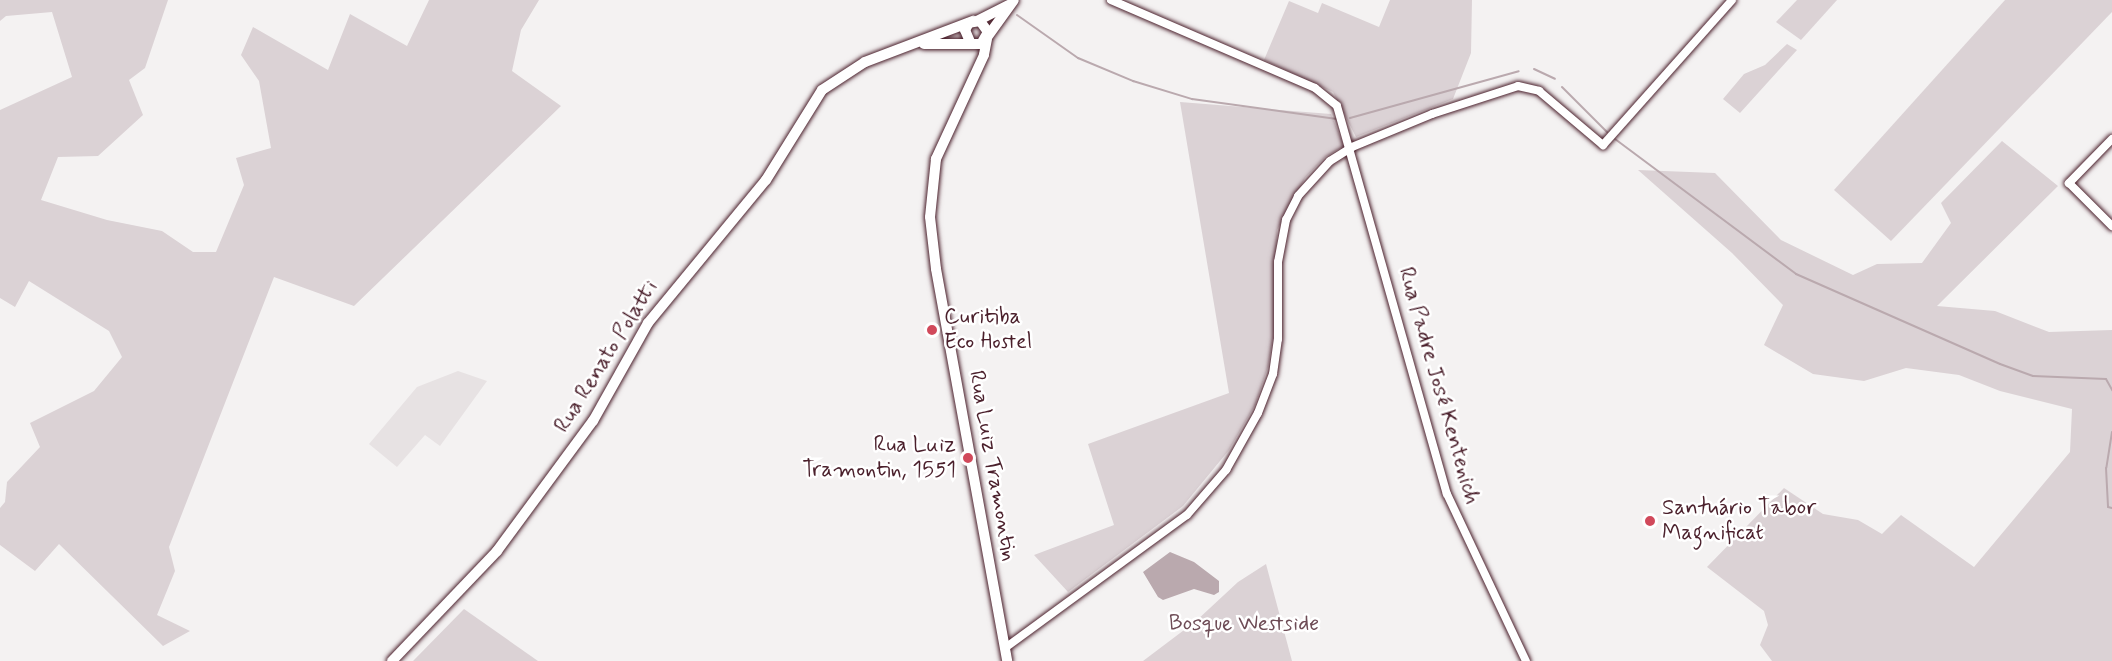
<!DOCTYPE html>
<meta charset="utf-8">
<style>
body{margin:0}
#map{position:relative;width:2112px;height:661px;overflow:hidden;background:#f4f2f2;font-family:Mynerve,sans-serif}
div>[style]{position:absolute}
.built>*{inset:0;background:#e7e2e3}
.green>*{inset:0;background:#dbd2d5}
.water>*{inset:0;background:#baa9ae}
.stream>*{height:2px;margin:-1px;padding:0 1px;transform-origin:1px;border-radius:1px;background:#baa9ae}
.roads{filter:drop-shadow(0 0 2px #4a1f2b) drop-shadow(0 0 2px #4a1f2b)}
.minor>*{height:8px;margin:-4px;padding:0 4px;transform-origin:4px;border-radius:4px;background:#fff}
.major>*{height:10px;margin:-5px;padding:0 5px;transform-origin:5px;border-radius:5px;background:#fff}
.dots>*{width:16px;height:16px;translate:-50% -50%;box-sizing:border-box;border:3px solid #fff;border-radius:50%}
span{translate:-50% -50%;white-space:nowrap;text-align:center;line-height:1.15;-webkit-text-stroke:5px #fff;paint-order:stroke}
.poi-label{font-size:22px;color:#4a1f2b}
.left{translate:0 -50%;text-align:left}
.right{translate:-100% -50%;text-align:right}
.street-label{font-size:22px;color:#4a1f2b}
.park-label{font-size:22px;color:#6e4c56}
</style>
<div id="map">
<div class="built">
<div style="clip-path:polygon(458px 371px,487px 381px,440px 446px,425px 435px,397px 467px,369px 444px,417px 387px)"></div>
</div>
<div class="green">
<div style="clip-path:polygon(0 0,168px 0,145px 68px,129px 80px,143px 115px,98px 156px,58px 157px,41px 200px,107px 220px,162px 231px,193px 252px,216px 252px,244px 185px,236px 158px,271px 148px,259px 81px,241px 55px,253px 27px,328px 70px,350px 14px,407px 46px,429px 0,539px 0,521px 30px,512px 71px,561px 106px,354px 306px,274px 277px,169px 547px,175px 571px,157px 615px,190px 631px,163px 646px,59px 544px,35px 571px,0 545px,0 508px,5px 502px,7px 482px,40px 447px,30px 423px,94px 391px,122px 357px,109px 331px,29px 281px,15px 307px,0 298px,0 110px,72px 77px,52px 12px,6px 16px,0 21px)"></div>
<div style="clip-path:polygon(1390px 0,1472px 0,1471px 53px,1453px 99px,1356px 137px,1333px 92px,1264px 60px,1289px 1px,1318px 13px,1322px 3px,1379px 27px)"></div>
<div style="clip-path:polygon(1797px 0,1837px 0,1801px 40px,1776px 22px)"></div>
<div style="clip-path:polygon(2005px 0,2112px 0,2112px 12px,1891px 241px,1834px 190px)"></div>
<div style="clip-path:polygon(1787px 44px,1797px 50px,1740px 113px,1723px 99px,1744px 74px,1765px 65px)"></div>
<div style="clip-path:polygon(1180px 102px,1331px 114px,1344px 146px,1325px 157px,1305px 178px,1277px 230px,1274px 331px,1268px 367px,1255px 405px,1229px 450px,1183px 506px,1068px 592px,1034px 555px,1114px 525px,1088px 444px,1229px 393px)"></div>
<div style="clip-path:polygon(2002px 141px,2058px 186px,1937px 306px,1995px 311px,2049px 332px,2112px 330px,2112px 661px,1772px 661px,1760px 645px,1768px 625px,1764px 611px,1707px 567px,1784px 488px,1823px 514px,1858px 520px,1882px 534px,1901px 515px,1974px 567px,2070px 452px,2072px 409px,2000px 391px,1959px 375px,1906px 368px,1864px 381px,1813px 374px,1764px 345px,1783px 305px,1732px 253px,1638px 170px,1715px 173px,1781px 240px,1853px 275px,1877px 264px,1922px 263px,1951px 223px,1941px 203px)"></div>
<div style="clip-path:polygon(1266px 564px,1292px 661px,1143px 661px,1196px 621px,1238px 582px)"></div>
<div style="clip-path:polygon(464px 609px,538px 661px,413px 661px)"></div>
</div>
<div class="water">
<div style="clip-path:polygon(1170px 552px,1194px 562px,1219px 581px,1219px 592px,1214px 595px,1194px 589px,1163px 600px,1158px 597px,1143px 572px)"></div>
</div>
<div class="stream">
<div style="left:1017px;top:15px;width:75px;rotate:35.2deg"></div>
<div style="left:1078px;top:58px;width:60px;rotate:22.7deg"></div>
<div style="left:1133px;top:81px;width:62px;rotate:17deg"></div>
<div style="left:1192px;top:99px;width:146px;rotate:7.9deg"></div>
<div style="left:1534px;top:69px;width:23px;rotate:25deg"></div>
<div style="left:1562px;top:87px;width:64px;rotate:45deg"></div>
<div style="left:1350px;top:118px;width:175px;rotate:-15.5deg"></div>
<div style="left:1615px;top:139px;width:226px;rotate:36.7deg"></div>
<div style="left:1796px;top:274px;width:223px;rotate:23.8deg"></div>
<div style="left:2000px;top:364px;width:35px;rotate:20deg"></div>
<div style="left:2033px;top:376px;width:73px;rotate:2.4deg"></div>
<div style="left:2106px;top:379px;width:13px;rotate:61deg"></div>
<div style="left:2112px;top:432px;width:36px;rotate:99deg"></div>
<div style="left:2106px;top:468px;width:39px;rotate:87deg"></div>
<div style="left:2108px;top:507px;width:4px;rotate:14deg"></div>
</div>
<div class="roads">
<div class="minor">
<div style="left:1111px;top:0;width:222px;rotate:23.3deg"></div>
<div style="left:1315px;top:88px;width:28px;rotate:39deg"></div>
<div style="left:1337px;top:106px;width:403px;rotate:74.2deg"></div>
<div style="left:1447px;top:494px;width:185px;rotate:64.7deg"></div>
<div style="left:2112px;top:139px;width:62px;rotate:134.3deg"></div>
<div style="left:2069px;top:183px;width:61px;rotate:45deg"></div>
<div style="left:1005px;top:648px;width:225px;rotate:-36.2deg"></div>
<div style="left:1187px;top:515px;width:60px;rotate:-49.1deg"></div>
<div style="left:1226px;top:470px;width:65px;rotate:-60.7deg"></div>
<div style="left:1258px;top:413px;width:42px;rotate:-69deg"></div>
<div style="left:1273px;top:374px;width:35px;rotate:-82deg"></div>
<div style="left:1278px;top:339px;width:77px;rotate:-90deg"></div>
<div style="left:1278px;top:262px;width:43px;rotate:-79.2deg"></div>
<div style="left:1286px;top:220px;width:27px;rotate:-63deg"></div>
<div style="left:1298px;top:196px;width:47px;rotate:-47.6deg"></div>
<div style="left:1330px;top:161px;width:26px;rotate:-32deg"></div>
<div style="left:1352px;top:147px;width:87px;rotate:-22.4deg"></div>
<div style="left:1432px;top:114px;width:90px;rotate:-18deg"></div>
<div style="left:1518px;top:86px;width:22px;rotate:13deg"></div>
<div style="left:1539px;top:91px;width:84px;rotate:40.2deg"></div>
<div style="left:1603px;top:145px;width:194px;rotate:-48.3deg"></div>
</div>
<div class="major">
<div style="left:977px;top:21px;width:35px;rotate:-27deg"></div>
<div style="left:988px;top:36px;width:44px;rotate:-54.2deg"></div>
<div style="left:987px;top:39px;width:16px;rotate:101deg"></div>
<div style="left:984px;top:55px;width:115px;rotate:114.8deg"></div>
<div style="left:936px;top:159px;width:58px;rotate:95.9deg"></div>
<div style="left:930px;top:217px;width:52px;rotate:83.4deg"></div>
<div style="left:936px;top:269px;width:398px;rotate:79.7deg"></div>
<div style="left:924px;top:44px;width:57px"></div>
<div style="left:981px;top:44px;width:14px;rotate:-60deg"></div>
<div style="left:988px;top:32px;width:14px;rotate:-126deg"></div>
<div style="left:980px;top:21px;width:11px;rotate:170deg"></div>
<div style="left:969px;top:23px;width:8px;rotate:120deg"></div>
<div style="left:965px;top:30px;width:15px;rotate:67deg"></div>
<div style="left:392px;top:661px;width:152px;rotate:-46.3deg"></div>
<div style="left:497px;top:551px;width:162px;rotate:-53.6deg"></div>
<div style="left:593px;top:421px;width:112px;rotate:-60.7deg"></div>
<div style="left:648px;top:323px;width:185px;rotate:-50.5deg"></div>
<div style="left:766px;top:180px;width:106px;rotate:-58.1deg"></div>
<div style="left:822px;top:90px;width:51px;rotate:-33.1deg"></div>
<div style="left:865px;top:62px;width:116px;rotate:-20.8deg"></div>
</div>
</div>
<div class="dots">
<div style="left:932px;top:330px;background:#d1495b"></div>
<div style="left:968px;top:458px;background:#d1495b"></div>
<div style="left:1650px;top:521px;background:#d1495b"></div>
</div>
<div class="poi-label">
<span class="left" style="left:944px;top:330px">Curitiba<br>Eco Hostel</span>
<span class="right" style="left:956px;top:458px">Rua Luiz<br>Tramontin, 1551</span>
<span class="left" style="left:1662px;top:521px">Santuário Tabor<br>Magnificat</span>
</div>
<div class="street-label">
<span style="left:607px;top:357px;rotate:-58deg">Rua Renato Polatti</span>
<span style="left:1438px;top:386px;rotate:74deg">Rua Padre José Kentenich</span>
<span style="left:992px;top:466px;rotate:80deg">Rua Luiz Tramontin</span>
</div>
<div class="park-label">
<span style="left:1244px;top:625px">Bosque Westside</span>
</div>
</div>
